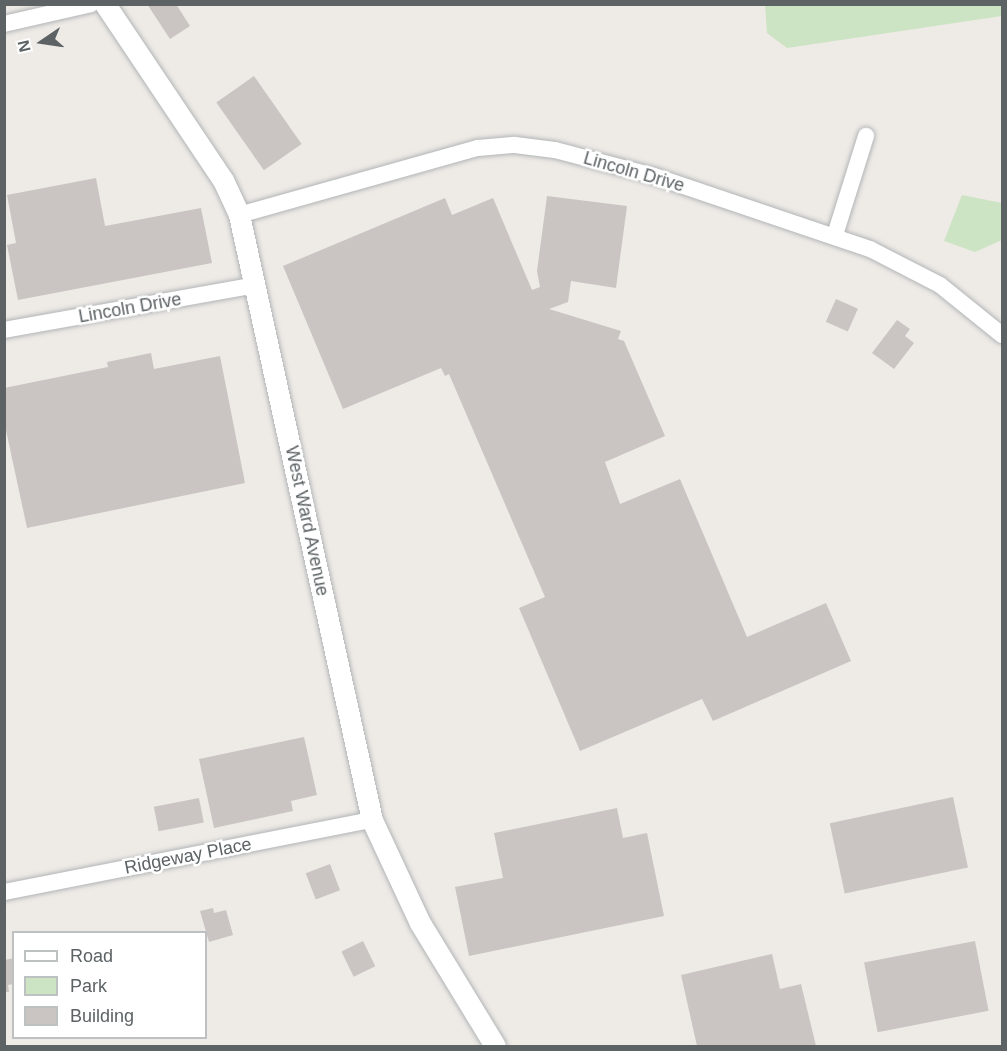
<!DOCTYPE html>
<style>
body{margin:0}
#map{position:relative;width:1007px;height:1051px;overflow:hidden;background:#eeeae6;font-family:Helvetica,sans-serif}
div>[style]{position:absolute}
.green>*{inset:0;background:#cde4c4}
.building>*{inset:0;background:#cac5c2;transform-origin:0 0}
.roads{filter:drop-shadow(0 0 2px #b1b5b7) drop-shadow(0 0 2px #b1b5b7)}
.minor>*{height:16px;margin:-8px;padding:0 8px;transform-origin:8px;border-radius:8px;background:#fff}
.tertiary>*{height:21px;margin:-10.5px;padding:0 10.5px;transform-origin:10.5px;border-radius:10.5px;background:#fff}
span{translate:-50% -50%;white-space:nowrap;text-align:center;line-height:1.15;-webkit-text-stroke:5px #fff;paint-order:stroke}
.street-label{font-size:18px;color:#5d6365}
.frame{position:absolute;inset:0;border:6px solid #5d6365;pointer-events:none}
.legend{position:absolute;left:12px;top:931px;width:195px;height:108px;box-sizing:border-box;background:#fff;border:2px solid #bec1c1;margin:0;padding:8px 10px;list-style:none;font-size:18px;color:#5d6365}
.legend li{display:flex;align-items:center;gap:12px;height:30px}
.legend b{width:30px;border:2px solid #bec1c1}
.north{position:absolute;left:12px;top:12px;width:60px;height:60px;-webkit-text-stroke:4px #fff;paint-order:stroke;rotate:257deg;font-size:16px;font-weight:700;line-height:24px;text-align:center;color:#5d6365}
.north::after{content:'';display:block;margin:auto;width:21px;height:27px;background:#5d6365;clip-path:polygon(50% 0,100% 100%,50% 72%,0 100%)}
</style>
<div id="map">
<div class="green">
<div style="clip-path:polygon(1002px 4px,1002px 16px,787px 48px,767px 33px,765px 5px)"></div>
<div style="clip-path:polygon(962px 195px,1002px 203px,1002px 240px,975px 252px,944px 241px)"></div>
</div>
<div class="building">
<div style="clip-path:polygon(147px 4px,176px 4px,190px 26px,170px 39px)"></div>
<div style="left:254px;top:76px;width:83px;height:46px;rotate:55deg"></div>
<div style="clip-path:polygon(96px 178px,105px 226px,201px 208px,212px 263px,18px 300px,7px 245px,16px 243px,7px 195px)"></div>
<div style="clip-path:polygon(547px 196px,627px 206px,616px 288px,571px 281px,568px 302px,549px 309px,621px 331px,618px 339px,624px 341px,665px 436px,605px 462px,620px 504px,680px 479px,747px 637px,826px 603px,851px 661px,713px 721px,702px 699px,580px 751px,519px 608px,545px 597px,449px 374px,445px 376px,441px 368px,343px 409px,283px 266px,445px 198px,452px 215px,493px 198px,532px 290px,540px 287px,537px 271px)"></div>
<div style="left:836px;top:299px;width:24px;height:25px;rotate:24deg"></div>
<div style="clip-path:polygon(897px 320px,910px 329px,905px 336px,914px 343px,894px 369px,872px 353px)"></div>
<div style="clip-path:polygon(151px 353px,154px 369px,220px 356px,245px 483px,27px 528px,4px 421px,4px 388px,108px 367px,107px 362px)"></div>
<div style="clip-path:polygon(304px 737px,317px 795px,291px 801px,293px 811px,214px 828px,199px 759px)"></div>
<div style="left:953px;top:797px;width:72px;height:126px;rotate:78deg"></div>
<div style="left:199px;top:798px;width:25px;height:46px;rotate:79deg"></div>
<div style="clip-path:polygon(617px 808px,623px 838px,647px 833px,664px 916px,469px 956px,455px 887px,503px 878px,494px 833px)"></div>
<div style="left:330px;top:864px;width:28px;height:26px;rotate:69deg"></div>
<div style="clip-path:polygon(213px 908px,214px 913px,226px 910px,233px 935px,209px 942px,200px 911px)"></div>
<div style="left:363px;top:941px;width:28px;height:24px;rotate:64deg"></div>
<div style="left:975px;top:941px;width:71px;height:113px;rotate:79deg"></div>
<div style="clip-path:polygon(772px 954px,780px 989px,801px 984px,816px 1046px,697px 1046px,681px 975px)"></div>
<div style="clip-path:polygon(14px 958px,14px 984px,8px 985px,9px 992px,4px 992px,4px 960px)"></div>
</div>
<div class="roads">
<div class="minor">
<div style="left:4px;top:24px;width:89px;rotate:-12.9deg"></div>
<div style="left:239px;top:215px;width:248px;rotate:-15.7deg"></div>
<div style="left:478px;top:148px;width:37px;rotate:-5deg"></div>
<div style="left:515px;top:145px;width:40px;rotate:7.1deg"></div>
<div style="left:555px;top:150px;width:102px;rotate:14.7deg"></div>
<div style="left:654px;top:176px;width:228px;rotate:18.7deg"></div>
<div style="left:870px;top:249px;width:79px;rotate:27.2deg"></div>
<div style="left:940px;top:285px;width:80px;rotate:38.9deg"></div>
<div style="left:835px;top:235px;width:104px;rotate:-72.6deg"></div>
<div style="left:4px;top:330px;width:256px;rotate:-10.1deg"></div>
<div style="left:4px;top:892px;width:375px;rotate:-11.1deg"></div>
</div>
<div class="tertiary">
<div style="left:105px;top:4px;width:212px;rotate:56.2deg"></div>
<div style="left:223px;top:180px;width:38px;rotate:65deg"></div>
<div style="left:239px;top:215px;width:619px;rotate:77.6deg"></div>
<div style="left:372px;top:820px;width:114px;rotate:65deg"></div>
<div style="left:420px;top:923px;width:144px;rotate:58.6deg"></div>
</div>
</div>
<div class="street-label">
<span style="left:634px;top:172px;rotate:16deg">Lincoln Drive</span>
<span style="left:130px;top:308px;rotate:-10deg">Lincoln Drive</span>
<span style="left:307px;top:521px;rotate:78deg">West Ward Avenue</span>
<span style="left:188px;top:856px;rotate:-11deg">Ridgeway Place</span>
</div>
<div class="frame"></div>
<ul class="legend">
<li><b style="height:8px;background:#fff"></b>Road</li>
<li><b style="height:16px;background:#cde4c4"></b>Park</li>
<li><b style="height:16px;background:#cac5c2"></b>Building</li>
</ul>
<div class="north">N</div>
</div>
